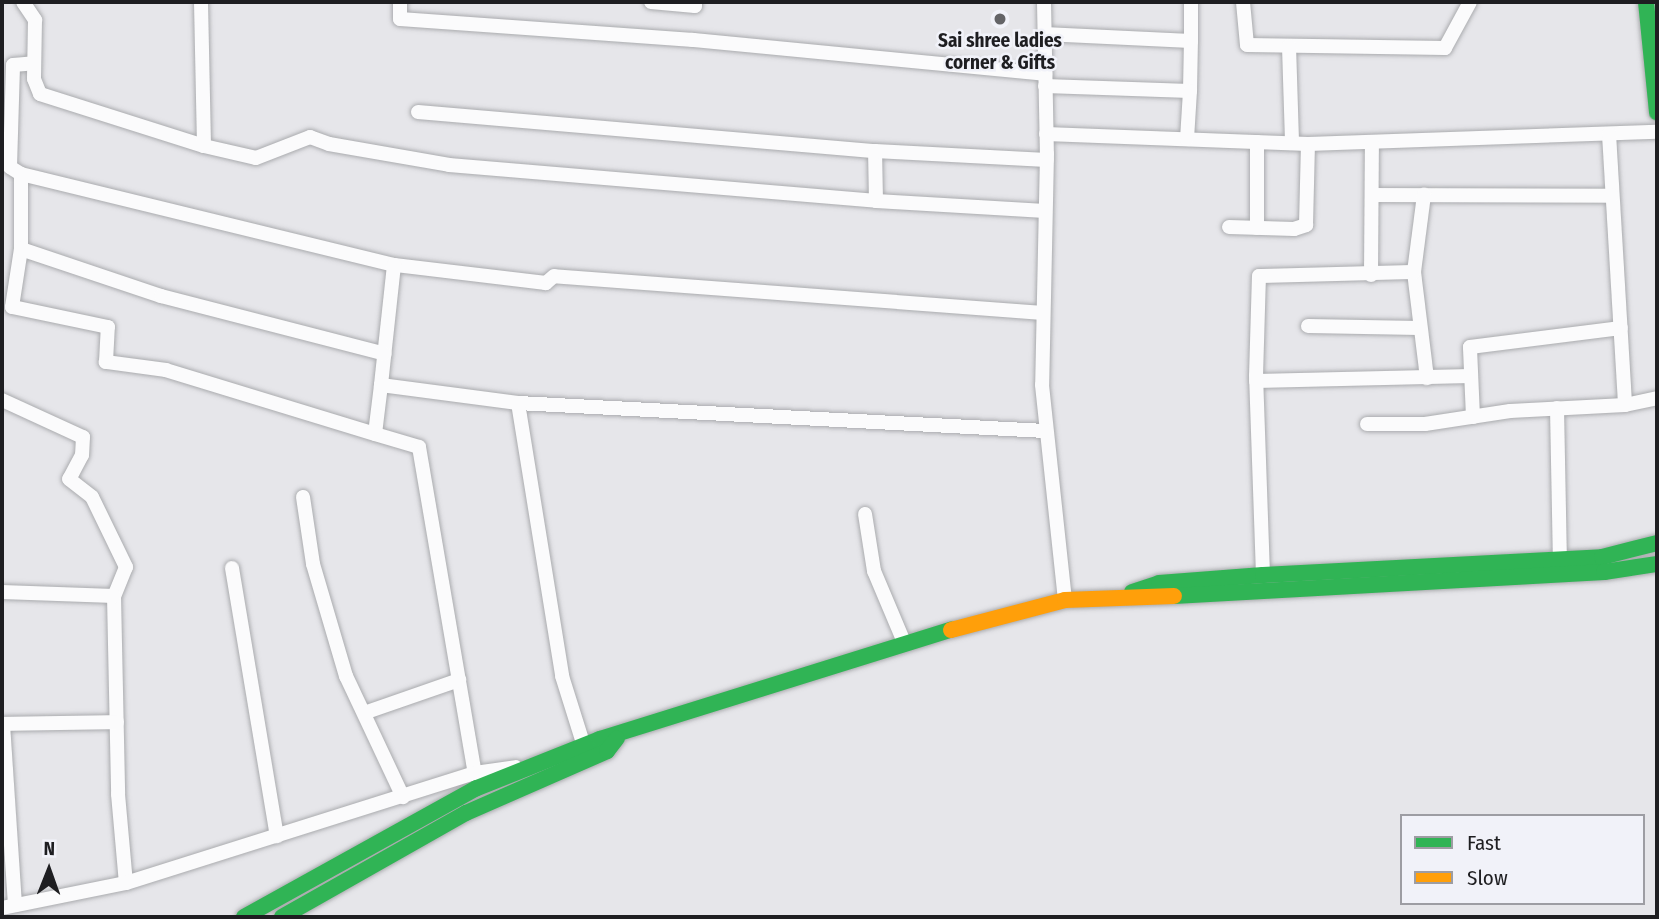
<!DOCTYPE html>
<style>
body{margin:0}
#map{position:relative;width:1659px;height:919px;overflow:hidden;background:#e6e6ea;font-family:"Fira Sans Condensed",sans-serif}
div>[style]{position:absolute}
.roads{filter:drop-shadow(0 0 2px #aaabae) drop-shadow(0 0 2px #aaabae)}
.street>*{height:14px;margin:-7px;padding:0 7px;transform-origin:7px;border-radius:7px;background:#fbfbfc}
.fast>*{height:16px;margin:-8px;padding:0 8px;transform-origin:8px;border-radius:8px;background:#30b455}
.slow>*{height:16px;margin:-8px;padding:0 8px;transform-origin:8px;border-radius:8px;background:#ff9f0a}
.dots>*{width:19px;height:19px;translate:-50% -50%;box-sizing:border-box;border:4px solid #f1f2f9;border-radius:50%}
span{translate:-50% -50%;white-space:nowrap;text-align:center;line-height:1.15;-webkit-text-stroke:5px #f1f2f9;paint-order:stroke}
.poi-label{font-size:19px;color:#1e1e21;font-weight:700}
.frame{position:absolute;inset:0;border:4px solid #1e1e21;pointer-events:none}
.legend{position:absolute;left:1400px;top:814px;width:245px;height:91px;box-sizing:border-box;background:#f1f2f9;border:2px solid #9d9da3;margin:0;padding:9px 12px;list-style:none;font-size:21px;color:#1e1e21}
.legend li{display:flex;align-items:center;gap:14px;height:35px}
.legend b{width:35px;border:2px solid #9d9da3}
.north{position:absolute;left:14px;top:835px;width:70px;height:70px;-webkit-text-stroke:5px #f1f2f9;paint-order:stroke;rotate:1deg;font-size:19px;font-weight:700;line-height:28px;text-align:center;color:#1e1e21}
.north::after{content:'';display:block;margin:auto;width:24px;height:32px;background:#1e1e21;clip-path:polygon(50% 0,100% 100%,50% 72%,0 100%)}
</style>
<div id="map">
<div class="roads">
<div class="street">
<div style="left:23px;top:2px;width:22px;rotate:56deg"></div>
<div style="left:35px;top:20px;width:59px;rotate:91deg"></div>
<div style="left:34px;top:79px;width:16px;rotate:68deg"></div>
<div style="left:40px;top:94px;width:172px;rotate:17.6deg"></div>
<div style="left:204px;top:146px;width:53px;rotate:13deg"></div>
<div style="left:256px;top:158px;width:58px;rotate:-21.3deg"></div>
<div style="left:310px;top:137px;width:20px;rotate:20deg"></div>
<div style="left:329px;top:144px;width:122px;rotate:9.9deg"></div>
<div style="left:449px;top:165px;width:429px;rotate:4.8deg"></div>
<div style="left:201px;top:2px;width:144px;rotate:88.8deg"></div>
<div style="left:400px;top:2px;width:17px;rotate:90deg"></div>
<div style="left:400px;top:19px;width:294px;rotate:4.1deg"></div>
<div style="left:693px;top:40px;width:354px;rotate:5.5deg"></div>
<div style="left:651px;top:2px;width:44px;rotate:5.2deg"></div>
<div style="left:695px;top:6px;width:4px;rotate:-90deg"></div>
<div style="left:1044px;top:2px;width:152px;rotate:88.9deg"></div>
<div style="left:1047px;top:154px;width:231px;rotate:91.2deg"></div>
<div style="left:1042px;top:385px;width:216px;rotate:83.9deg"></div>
<div style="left:1243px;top:2px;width:43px;rotate:84.7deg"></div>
<div style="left:1247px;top:45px;width:198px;rotate:0.9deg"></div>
<div style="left:1445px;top:48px;width:52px;rotate:-61.5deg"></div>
<div style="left:1044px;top:34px;width:147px;rotate:2.7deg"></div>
<div style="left:1191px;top:41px;width:39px;rotate:-90deg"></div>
<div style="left:1289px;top:46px;width:97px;rotate:88.2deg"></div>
<div style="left:1045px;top:86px;width:145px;rotate:2deg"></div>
<div style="left:1190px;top:91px;width:50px;rotate:-88.9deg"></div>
<div style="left:418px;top:112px;width:459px;rotate:4.9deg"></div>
<div style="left:1046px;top:134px;width:262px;rotate:2.2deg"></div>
<div style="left:1308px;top:144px;width:349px;rotate:-2deg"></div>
<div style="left:1609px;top:134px;width:271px;rotate:86.6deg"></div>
<div style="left:1187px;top:139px;width:48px;rotate:-86.4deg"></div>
<div style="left:21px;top:174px;width:384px;rotate:13.7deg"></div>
<div style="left:1372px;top:195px;width:240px;rotate:0.2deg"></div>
<div style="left:1045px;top:211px;width:169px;rotate:-176.6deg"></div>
<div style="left:876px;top:201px;width:50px;rotate:-91.1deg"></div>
<div style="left:875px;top:151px;width:172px;rotate:3deg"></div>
<div style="left:1229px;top:227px;width:65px;rotate:1.8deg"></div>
<div style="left:1294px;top:229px;width:13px;rotate:-18deg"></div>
<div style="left:1306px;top:225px;width:81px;rotate:-88.6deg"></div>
<div style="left:1257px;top:228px;width:86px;rotate:-90deg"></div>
<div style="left:21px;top:249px;width:75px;rotate:-90deg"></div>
<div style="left:21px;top:174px;width:13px;rotate:-148deg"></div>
<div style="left:10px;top:167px;width:102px;rotate:-88.3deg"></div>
<div style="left:13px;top:65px;width:21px;rotate:-5deg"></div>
<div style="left:1414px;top:272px;width:107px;rotate:83deg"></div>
<div style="left:1371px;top:275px;width:133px;rotate:-89.6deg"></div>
<div style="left:1043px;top:313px;width:490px;rotate:-175.7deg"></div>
<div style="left:554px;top:276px;width:11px;rotate:139deg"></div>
<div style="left:546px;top:283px;width:153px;rotate:-173.2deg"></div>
<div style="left:394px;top:265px;width:121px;rotate:96.2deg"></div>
<div style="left:381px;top:385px;width:138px;rotate:7.5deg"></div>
<div style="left:518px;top:403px;width:529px;rotate:3.04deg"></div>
<div style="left:1308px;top:326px;width:111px;rotate:1deg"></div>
<div style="left:1256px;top:381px;width:215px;rotate:-1.3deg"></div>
<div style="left:381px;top:385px;width:49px;rotate:97deg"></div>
<div style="left:375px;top:434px;width:46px;rotate:16.5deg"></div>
<div style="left:419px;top:447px;width:331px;rotate:80.3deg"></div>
<div style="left:2px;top:400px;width:89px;rotate:24.6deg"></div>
<div style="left:83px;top:437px;width:18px;rotate:93deg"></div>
<div style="left:82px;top:455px;width:27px;rotate:118deg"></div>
<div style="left:69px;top:479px;width:29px;rotate:38deg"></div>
<div style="left:92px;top:497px;width:78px;rotate:64.1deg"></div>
<div style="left:126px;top:567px;width:31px;rotate:112deg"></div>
<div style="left:114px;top:596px;width:198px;rotate:88.8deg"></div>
<div style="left:118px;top:794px;width:89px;rotate:84.9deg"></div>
<div style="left:518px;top:403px;width:277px;rotate:80.8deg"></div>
<div style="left:562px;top:676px;width:73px;rotate:72.6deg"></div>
<div style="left:1557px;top:408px;width:151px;rotate:88.9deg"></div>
<div style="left:1473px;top:417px;width:70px;rotate:-92.5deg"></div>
<div style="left:1470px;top:347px;width:152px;rotate:-7.2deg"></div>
<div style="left:1367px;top:424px;width:58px"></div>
<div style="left:1425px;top:424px;width:86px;rotate:-8.7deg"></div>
<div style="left:1510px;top:411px;width:115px;rotate:-3deg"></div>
<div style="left:1625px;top:405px;width:33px;rotate:-12deg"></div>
<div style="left:375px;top:434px;width:219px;rotate:-163deg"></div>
<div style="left:166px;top:370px;width:61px;rotate:-172.4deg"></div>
<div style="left:106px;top:362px;width:35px;rotate:-87deg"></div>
<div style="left:108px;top:327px;width:98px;rotate:-168.2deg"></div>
<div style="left:12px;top:307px;width:59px;rotate:-81.2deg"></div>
<div style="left:21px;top:249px;width:148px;rotate:18.6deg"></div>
<div style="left:161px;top:296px;width:231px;rotate:14.5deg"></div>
<div style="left:303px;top:497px;width:68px;rotate:81.5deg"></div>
<div style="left:313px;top:564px;width:117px;rotate:73.6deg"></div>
<div style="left:346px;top:676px;width:134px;rotate:64.8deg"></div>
<div style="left:865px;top:514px;width:58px;rotate:81deg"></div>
<div style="left:874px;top:571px;width:77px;rotate:67.1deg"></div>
<div style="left:232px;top:568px;width:272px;rotate:80.5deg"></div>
<div style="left:1263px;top:575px;width:199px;rotate:-92deg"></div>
<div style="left:1256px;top:376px;width:100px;rotate:-88.3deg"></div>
<div style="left:1259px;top:276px;width:155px;rotate:-1.5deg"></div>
<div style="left:1414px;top:272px;width:78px;rotate:-82.6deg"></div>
<div style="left:2px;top:592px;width:112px;rotate:2deg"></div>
<div style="left:364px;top:713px;width:101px;rotate:-19.2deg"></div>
<div style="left:15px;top:905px;width:181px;rotate:-93.8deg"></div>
<div style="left:3px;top:724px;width:114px;rotate:-1deg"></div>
<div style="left:2px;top:908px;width:126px;rotate:-11.4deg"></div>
<div style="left:126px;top:883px;width:366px;rotate:-17.5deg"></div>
<div style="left:475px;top:773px;width:41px;rotate:-8.3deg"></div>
</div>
<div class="fast">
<div style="left:1646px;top:2px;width:111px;rotate:84.3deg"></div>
<div style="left:1132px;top:592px;width:28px;rotate:-18deg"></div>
<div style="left:1159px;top:583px;width:104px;rotate:-4.4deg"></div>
<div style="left:1263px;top:575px;width:339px;rotate:-3deg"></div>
<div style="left:1602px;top:557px;width:57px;rotate:-14.3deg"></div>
<div style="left:1174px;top:596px;width:431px;rotate:-3.2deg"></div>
<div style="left:1604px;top:572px;width:54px;rotate:-8.6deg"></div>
<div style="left:244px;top:917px;width:266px;rotate:-29deg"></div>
<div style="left:477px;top:788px;width:132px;rotate:-21.7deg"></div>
<div style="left:600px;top:739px;width:368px;rotate:-17.3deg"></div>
<div style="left:282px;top:917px;width:211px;rotate:-29.5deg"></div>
<div style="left:466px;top:813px;width:154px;rotate:-23.7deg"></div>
<div style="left:607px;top:751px;width:16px;rotate:-52deg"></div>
</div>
<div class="slow">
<div style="left:951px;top:630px;width:118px;rotate:-14.7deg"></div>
<div style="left:1065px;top:600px;width:109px;rotate:-2.1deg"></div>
</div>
</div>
<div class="dots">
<div style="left:1000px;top:19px;background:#646467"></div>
</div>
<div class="poi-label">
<span style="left:1000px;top:52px">Sai shree ladies<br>corner &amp; Gifts</span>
</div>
<div class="frame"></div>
<ul class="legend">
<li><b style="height:9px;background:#30b455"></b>Fast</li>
<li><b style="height:9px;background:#ff9f0a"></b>Slow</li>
</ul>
<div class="north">N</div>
</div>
